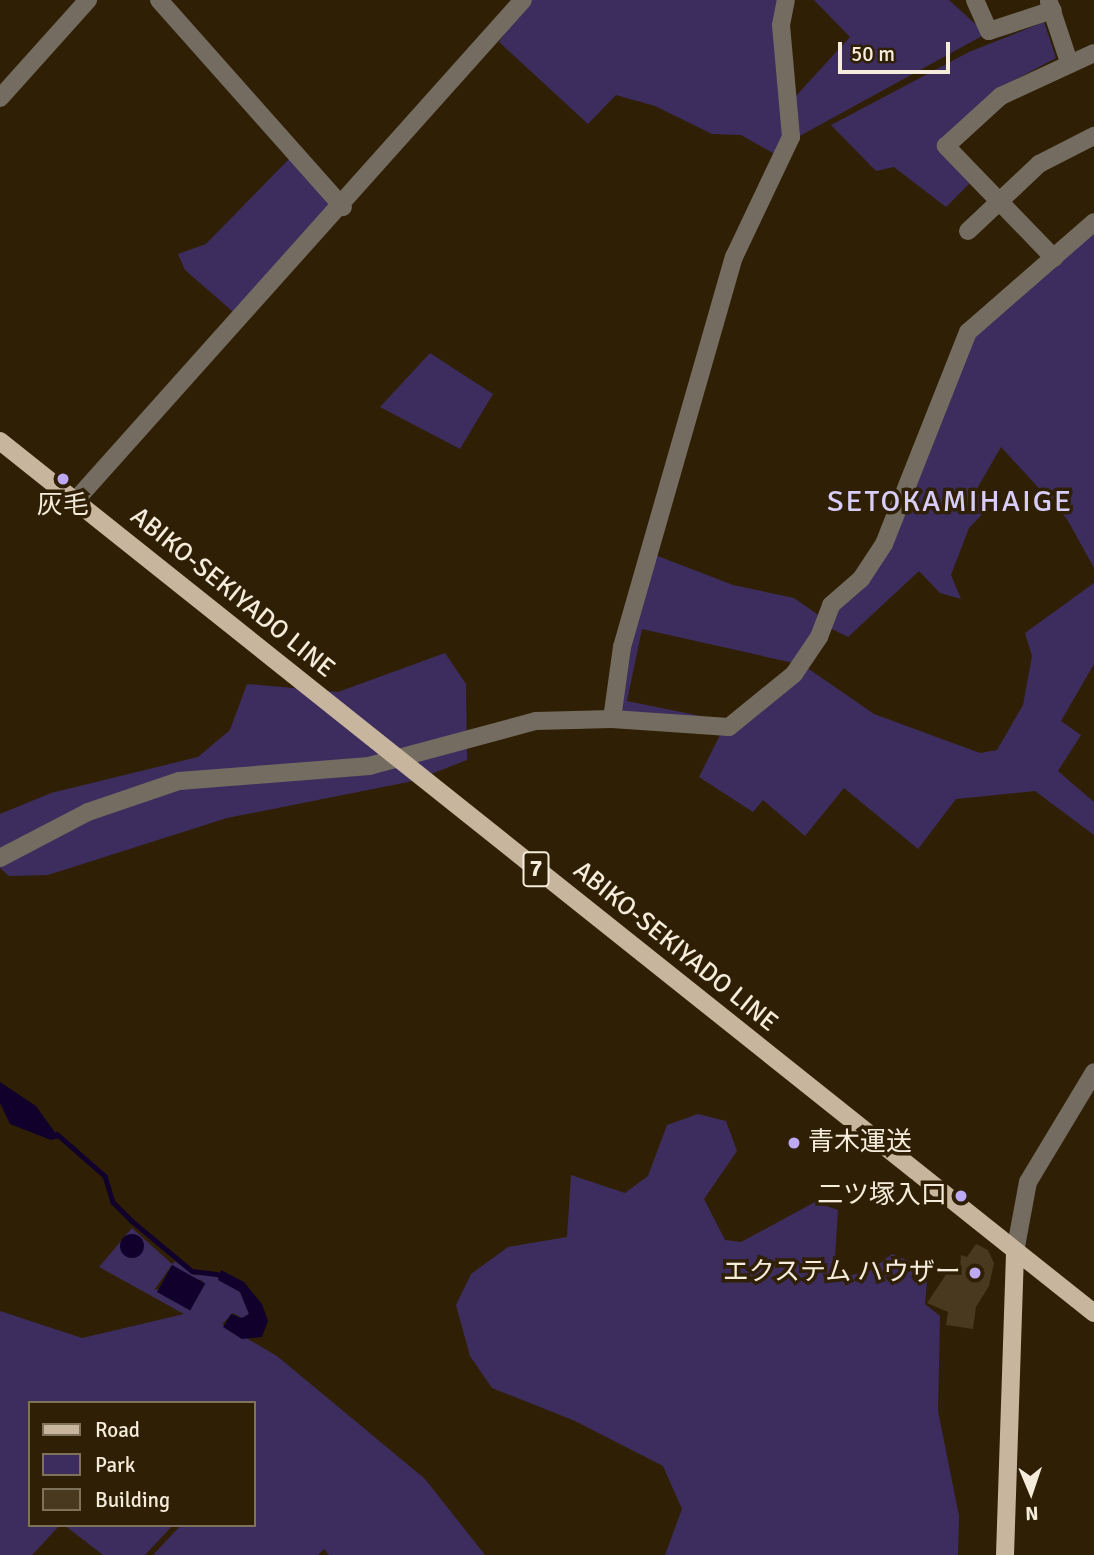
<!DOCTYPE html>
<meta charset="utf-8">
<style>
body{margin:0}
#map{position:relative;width:1094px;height:1555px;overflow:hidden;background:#2f2005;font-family:Signika,"Noto Sans JP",sans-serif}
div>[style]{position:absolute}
.green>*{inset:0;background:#3d2d5e}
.water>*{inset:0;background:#12002c;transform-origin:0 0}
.round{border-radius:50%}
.stream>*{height:4.5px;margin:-2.25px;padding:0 2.25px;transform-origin:2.25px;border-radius:2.25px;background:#12002c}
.building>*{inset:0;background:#49391e}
.minor>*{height:18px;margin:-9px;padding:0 9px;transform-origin:9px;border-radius:9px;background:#746c60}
.major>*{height:18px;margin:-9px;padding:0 9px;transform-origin:9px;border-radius:9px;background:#c7b69d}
.dots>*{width:19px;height:19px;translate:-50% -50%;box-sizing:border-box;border:4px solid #2f2005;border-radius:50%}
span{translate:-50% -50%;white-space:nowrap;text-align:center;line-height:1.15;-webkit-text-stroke:7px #2f2005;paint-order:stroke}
.shield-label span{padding:2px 5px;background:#2f2005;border:2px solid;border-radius:5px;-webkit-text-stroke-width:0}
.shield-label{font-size:24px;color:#f6ecdc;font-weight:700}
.poi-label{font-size:26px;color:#f6ecdc}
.left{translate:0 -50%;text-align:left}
.right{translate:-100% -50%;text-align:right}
.street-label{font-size:26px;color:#f6ecdc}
.quarter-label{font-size:30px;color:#d7cdf8;letter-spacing:2px}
.legend{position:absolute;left:28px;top:1401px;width:228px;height:126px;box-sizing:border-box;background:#2f2005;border:2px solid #7f725b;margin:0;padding:9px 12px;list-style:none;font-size:21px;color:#f6ecdc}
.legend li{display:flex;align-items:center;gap:14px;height:35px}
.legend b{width:35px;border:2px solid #7f725b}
.north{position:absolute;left:996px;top:1457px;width:70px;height:70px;-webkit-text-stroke:5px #2f2005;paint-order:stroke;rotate:178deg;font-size:19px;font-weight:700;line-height:28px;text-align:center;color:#f6ecdc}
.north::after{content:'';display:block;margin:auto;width:24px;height:32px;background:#f6ecdc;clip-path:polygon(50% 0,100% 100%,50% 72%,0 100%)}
.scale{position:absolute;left:838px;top:42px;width:112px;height:32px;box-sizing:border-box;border:4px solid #f6ecdc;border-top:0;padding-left:9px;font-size:21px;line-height:24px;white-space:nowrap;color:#f6ecdc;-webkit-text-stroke:5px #2f2005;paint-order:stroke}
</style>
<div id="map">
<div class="green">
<div style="clip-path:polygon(528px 0,778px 0,787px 93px,780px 157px,741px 135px,712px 134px,655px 106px,616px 95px,588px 124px,499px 42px)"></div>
<div style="clip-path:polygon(814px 0,949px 0,982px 30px,982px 36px,796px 138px,794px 98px,850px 37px)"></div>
<div style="clip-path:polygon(1044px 22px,1056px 58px,1003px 86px,938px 145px,972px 181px,946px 207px,894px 167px,876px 171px,831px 125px,969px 52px)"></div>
<div style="clip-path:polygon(291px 157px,336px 205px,239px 317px,185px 270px,178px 254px,206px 244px)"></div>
<div style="clip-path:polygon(1094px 230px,1094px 568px,1067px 519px,1001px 447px,975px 492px,993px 503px,969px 528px,951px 575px,961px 599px,940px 593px,919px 571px,848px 637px,830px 628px,829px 615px,855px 590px,962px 349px)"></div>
<div style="clip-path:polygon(430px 353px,493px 394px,460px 449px,380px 407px)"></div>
<div style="clip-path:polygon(655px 555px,733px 585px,794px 598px,817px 614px,819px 620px,798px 664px,642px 629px,627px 701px,730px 722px,618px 716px,625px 651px)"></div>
<div style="clip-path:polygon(1094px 583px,1094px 664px,1061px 721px,1081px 735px,1058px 771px,1094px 802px,1094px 835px,1035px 791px,956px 799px,918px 849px,844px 788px,805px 836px,763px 800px,753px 812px,699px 777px,722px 731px,803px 665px,874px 714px,980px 753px,997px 750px,1023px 705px,1032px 656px,1025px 633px)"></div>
<div style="clip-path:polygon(445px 653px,466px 684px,467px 760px,413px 781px,227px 818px,48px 875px,9px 876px,0 868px,0 814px,51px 793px,198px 757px,230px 730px,247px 684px,338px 692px)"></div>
<div style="clip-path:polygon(698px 1114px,726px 1121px,737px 1151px,704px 1199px,725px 1240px,741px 1242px,815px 1202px,838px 1210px,835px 1257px,845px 1276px,868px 1272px,892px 1254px,928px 1269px,925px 1304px,940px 1316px,938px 1411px,959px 1516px,958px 1555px,665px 1555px,682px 1509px,663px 1466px,575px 1421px,492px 1388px,470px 1356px,456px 1305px,471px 1274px,508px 1247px,567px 1237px,571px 1175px,625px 1193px,648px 1176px,667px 1125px)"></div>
<div style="clip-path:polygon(evenodd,132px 1228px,172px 1264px,175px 1261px,194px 1275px,214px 1275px,240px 1292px,249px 1314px,242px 1318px,233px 1313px,222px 1324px,277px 1356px,425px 1479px,485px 1555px,329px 1555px,324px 1549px,318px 1555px,153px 1555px,181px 1525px,254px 1525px,254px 1403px,30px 1403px,30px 1525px,60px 1525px,32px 1555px,0 1555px,0 1311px,82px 1338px,184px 1314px,99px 1267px,132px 1228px,172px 1265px,191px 1278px,204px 1281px,154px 1290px,172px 1265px)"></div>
<div style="clip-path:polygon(64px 1525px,173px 1525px,145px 1555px,103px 1555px)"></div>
</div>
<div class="water">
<div style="clip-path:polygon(0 1082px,36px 1106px,59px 1138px,51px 1140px,10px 1124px,0 1103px)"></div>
<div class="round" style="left:120px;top:1234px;width:24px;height:24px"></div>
<div style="left:172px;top:1265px;width:38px;height:31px;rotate:29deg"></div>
<div style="clip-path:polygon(221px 1270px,244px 1282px,262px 1304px,268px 1321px,262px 1337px,242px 1339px,223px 1327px,231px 1314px,242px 1318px,249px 1314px,240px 1292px,218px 1280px)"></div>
</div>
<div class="stream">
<div style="left:57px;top:1134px;width:64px;rotate:41.2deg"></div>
<div style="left:105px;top:1176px;width:27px;rotate:73deg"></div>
<div style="left:113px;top:1202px;width:27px;rotate:45deg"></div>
<div style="left:132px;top:1221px;width:78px;rotate:39.8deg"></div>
<div style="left:192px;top:1271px;width:26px;rotate:7deg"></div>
</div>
<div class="building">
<div style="clip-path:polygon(976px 1244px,988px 1250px,994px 1263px,989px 1286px,976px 1307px,973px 1329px,946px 1325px,948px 1312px,927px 1303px,951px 1267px,960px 1268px,961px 1255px,967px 1257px)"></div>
</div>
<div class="minor">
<div style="left:159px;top:0;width:277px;rotate:48.4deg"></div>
<div style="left:975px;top:0;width:34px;rotate:66deg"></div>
<div style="left:989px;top:31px;width:67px;rotate:-18.2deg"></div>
<div style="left:1049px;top:2px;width:63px;rotate:71.6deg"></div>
<div style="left:0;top:98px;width:132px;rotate:-48.1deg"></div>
<div style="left:968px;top:231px;width:98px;rotate:-43.3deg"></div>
<div style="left:1039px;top:164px;width:62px;rotate:-27deg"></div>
<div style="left:1054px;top:258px;width:156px;rotate:-134deg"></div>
<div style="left:946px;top:146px;width:74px;rotate:-42.3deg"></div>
<div style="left:1001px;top:96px;width:102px;rotate:-24.8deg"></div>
<div style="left:75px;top:501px;width:672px;rotate:-48.2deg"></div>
<div style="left:612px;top:719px;width:73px;rotate:-82.1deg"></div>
<div style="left:622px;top:647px;width:406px;rotate:-74deg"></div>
<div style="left:734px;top:257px;width:133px;rotate:-64.6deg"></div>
<div style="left:791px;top:137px;width:112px;rotate:-95.1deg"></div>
<div style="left:781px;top:25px;width:25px;rotate:-79deg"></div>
<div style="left:0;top:858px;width:99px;rotate:-27.6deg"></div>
<div style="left:88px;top:812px;width:96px;rotate:-18.8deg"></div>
<div style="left:179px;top:781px;width:191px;rotate:-4.5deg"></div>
<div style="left:369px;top:766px;width:173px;rotate:-15.1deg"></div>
<div style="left:536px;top:721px;width:76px;rotate:-1.5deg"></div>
<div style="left:612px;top:719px;width:117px;rotate:3.9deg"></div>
<div style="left:729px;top:727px;width:84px;rotate:-39.2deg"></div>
<div style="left:794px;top:674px;width:45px;rotate:-56deg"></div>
<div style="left:819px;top:637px;width:34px;rotate:-69deg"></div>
<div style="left:831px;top:605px;width:40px;rotate:-41deg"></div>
<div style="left:861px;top:579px;width:42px;rotate:-56.7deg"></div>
<div style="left:884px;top:544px;width:228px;rotate:-68.4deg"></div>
<div style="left:968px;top:332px;width:167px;rotate:-41.1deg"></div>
<div style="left:1015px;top:1252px;width:71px;rotate:-79.5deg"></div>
<div style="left:1028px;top:1182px;width:128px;rotate:-59deg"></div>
</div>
<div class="major">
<div style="left:0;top:441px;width:1399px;rotate:38.56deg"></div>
<div style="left:1005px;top:1555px;width:303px;rotate:-88.1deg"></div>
</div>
<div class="dots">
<div style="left:63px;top:479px;background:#bea9f5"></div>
<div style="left:794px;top:1143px;background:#bea9f5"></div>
<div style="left:961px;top:1196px;background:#bea9f5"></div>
<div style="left:975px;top:1273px;background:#bea9f5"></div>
</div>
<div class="shield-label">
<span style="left:536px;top:869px">7</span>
</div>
<div class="poi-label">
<span style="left:63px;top:506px">灰毛</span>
<span class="left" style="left:808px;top:1143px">青木運送</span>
<span class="right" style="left:947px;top:1196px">二ツ塚入口</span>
<span class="right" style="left:961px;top:1273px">エクステム ハウザー</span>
</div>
<div class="street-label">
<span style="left:232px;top:593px;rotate:39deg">ABIKO-SEKIYADO LINE</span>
<span style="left:675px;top:947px;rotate:39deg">ABIKO-SEKIYADO LINE</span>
</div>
<div class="quarter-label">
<span style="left:950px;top:502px">SETOKAMIHAIGE</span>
</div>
<ul class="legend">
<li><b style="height:9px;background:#c7b69d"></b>Road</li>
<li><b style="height:19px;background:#3d2d5e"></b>Park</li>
<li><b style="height:19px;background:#49391e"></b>Building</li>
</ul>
<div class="north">N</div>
<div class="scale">50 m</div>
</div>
